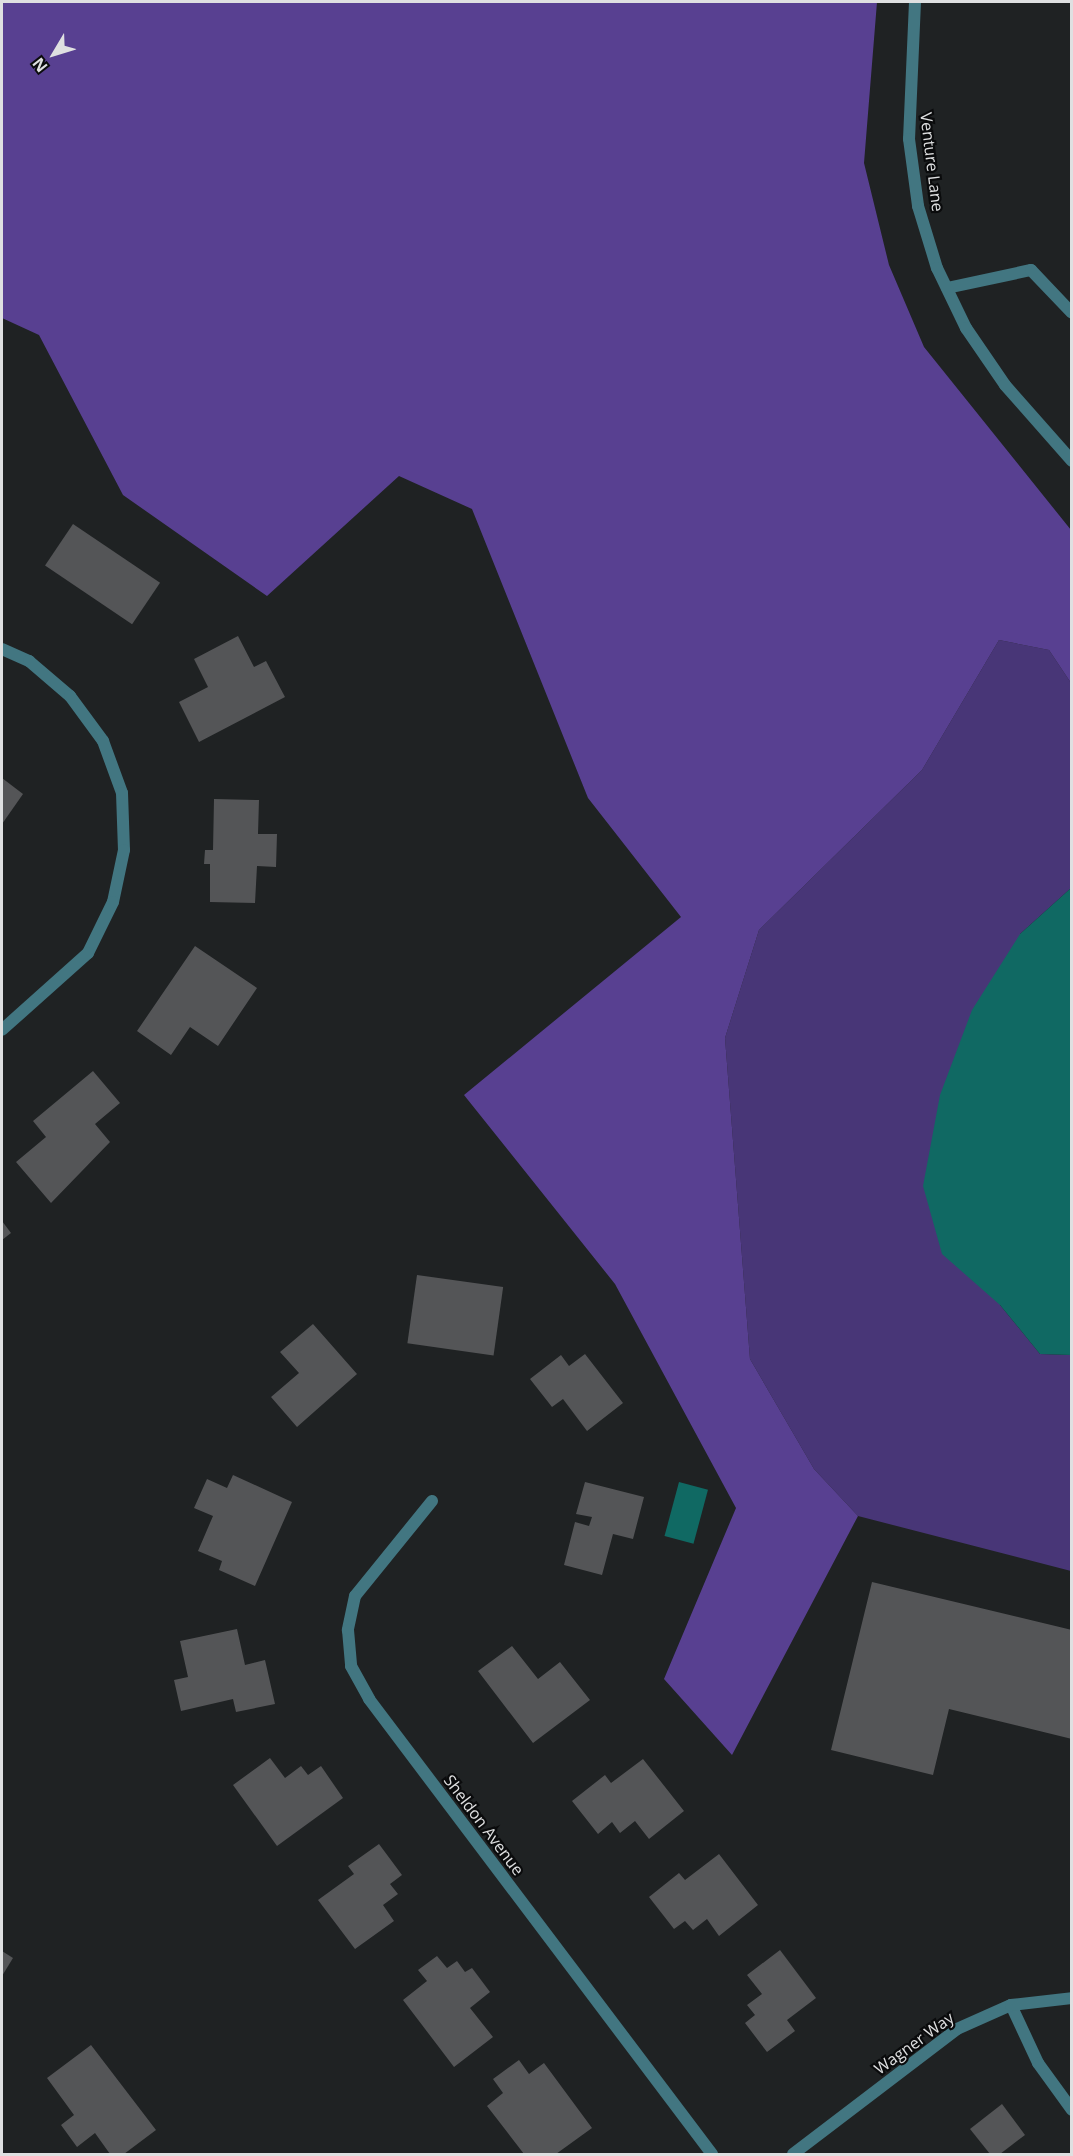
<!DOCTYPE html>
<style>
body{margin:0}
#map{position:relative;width:1073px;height:2156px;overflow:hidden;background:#1f2223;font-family:"Open Sans",sans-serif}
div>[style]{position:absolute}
.green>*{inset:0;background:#483677}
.forest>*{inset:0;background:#584091}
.water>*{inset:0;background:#106963;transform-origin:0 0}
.building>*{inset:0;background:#545557;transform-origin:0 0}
.service>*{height:12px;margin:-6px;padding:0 6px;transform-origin:6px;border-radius:6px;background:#427681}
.minor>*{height:12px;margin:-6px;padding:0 6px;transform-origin:6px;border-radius:6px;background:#427681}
.tertiary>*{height:12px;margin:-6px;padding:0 6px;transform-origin:6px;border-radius:6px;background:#427681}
span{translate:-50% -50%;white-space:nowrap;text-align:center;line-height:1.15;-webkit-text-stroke:4.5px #0a0b0c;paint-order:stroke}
.street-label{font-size:16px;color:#dfe0e1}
.frame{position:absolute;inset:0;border:3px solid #dfe0e1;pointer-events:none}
.north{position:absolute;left:24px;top:24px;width:60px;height:60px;-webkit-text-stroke:4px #0a0b0c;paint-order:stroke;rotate:232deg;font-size:16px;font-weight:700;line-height:24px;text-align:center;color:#dfe0e1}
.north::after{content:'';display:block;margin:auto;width:21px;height:27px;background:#dfe0e1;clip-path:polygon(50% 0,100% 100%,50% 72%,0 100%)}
</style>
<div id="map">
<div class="green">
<div style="clip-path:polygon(999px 640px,1049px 650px,1071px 683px,1071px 888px,1020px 934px,1000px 1305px,1040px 1354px,1071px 1355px,1071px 1571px,858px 1516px,814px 1469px,750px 1359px,725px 1038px,759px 930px,922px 770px)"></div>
</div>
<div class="forest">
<div style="clip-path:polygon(2px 2px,877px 2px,864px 163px,889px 265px,924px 347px,1071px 530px,1071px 683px,1049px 650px,999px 640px,922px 770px,759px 930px,725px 1038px,750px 1359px,814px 1469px,858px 1516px,732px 1755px,664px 1679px,736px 1508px,615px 1284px,464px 1095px,681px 917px,588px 798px,472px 509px,399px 476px,267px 596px,123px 495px,39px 335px,2px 318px)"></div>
</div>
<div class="water">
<div style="clip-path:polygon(1071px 888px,1072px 1355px,1071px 1355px,1040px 1354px,1000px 1305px,942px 1254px,923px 1186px,940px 1095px,972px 1010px,1020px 934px)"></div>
<div style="left:679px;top:1482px;width:30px;height:56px;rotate:15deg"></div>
</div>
<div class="building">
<div style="left:73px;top:524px;width:105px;height:50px;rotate:34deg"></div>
<div style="clip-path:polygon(238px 636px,254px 667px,266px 661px,285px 697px,199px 742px,179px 702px,208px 687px,194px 659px)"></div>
<div style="clip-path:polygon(2px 778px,23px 794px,2px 824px)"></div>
<div style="clip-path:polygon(214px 799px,259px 800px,258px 834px,277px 834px,276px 867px,257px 866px,255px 903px,210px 902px,210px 864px,204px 864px,205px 850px,213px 850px)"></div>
<div style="clip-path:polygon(195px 946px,257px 988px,218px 1046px,190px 1027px,171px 1055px,137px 1031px)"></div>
<div style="clip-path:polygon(93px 1071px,120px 1103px,95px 1124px,110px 1142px,51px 1203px,16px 1162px,46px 1137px,33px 1121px)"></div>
<div style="clip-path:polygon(2px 1221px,11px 1233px,2px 1240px)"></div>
<div style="left:417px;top:1275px;width:87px;height:69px;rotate:8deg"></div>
<div style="clip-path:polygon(313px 1324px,357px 1374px,297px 1427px,271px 1397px,299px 1373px,280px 1352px)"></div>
<div style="clip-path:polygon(585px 1354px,623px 1403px,587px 1431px,563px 1399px,552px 1407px,530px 1379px,561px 1355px,569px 1366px)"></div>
<div style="clip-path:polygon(233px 1475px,292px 1502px,255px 1586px,219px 1570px,222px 1561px,198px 1551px,213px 1516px,194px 1508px,207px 1479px,227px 1488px)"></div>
<div style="clip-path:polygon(585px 1482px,644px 1497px,633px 1539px,613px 1534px,602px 1575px,564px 1565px,575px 1522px,589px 1526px,592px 1517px,576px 1514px)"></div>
<div style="clip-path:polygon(872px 1582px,1072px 1630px,1072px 1739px,949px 1709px,933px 1775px,831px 1750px)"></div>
<div style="clip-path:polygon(237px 1629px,245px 1665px,265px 1660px,275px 1704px,236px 1712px,233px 1699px,181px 1711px,174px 1680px,188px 1677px,180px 1641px)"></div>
<div style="clip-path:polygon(512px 1646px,538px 1679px,560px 1662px,590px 1700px,533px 1743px,478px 1671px)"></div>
<div style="clip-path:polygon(270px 1758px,285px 1778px,301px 1766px,308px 1775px,321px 1766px,343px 1798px,277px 1846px,233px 1785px)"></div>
<div style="clip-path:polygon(643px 1759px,684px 1811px,649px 1839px,635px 1821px,620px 1833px,612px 1822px,598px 1834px,572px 1801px,605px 1775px,611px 1783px)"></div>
<div style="clip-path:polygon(379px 1844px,402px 1875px,390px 1884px,398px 1894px,383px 1905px,394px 1921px,355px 1949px,318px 1900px,354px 1874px,348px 1866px)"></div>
<div style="clip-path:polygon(719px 1854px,758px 1905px,719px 1936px,707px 1919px,693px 1930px,685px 1921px,674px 1929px,649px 1897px,679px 1873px,685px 1880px)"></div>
<div style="clip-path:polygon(780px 1950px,816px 1998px,787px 2020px,795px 2031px,767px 2052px,745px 2023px,755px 2015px,747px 2005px,762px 1994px,747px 1975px)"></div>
<div style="clip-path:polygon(2px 1951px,13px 1958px,2px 1976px)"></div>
<div style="clip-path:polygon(437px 1956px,447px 1968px,457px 1961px,465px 1972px,472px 1968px,490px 1992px,470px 2008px,493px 2037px,454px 2067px,403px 2000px,427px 1981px,418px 1970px)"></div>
<div style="clip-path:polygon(91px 2045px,156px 2130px,124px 2154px,110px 2154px,95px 2133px,77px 2147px,61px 2125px,74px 2115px,47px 2078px)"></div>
<div style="clip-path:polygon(519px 2060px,529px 2074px,544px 2063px,592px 2128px,556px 2154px,524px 2154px,487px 2106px,503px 2093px,493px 2079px)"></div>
<div style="clip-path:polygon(1002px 2104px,1025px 2135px,1000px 2154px,990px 2154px,970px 2129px)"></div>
</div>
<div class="service">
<div style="left:947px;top:288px;width:86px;rotate:-12.1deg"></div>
<div style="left:1031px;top:270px;width:59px;rotate:46.4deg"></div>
<div style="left:1011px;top:2005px;width:64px;rotate:65deg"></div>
<div style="left:1038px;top:2063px;width:58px;rotate:54.1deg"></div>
</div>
<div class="minor">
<div style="left:2px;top:649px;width:30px;rotate:24deg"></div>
<div style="left:29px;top:661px;width:54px;rotate:40.5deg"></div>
<div style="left:70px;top:696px;width:56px;rotate:53.7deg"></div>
<div style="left:103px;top:741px;width:55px;rotate:69.9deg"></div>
<div style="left:122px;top:793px;width:57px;rotate:88deg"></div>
<div style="left:124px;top:850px;width:53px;rotate:101.9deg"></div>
<div style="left:113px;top:902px;width:57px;rotate:116.1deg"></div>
<div style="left:88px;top:953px;width:115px;rotate:138.2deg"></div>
<div style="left:432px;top:1501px;width:122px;rotate:129deg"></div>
<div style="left:355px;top:1596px;width:35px;rotate:102deg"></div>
<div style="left:348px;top:1630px;width:36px;rotate:85deg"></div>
<div style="left:351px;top:1666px;width:38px;rotate:61deg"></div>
<div style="left:369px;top:1699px;width:570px;rotate:52.99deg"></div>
<div style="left:793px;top:2154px;width:206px;rotate:-37.3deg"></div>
<div style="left:957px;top:2029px;width:59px;rotate:-24deg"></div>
<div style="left:1011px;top:2005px;width:61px;rotate:-6.5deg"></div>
</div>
<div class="tertiary">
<div style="left:915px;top:2px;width:137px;rotate:92.5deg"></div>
<div style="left:909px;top:139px;width:68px;rotate:82.3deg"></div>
<div style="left:918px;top:206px;width:65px;rotate:73deg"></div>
<div style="left:937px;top:268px;width:67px;rotate:64.2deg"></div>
<div style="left:966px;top:328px;width:69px;rotate:55.6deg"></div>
<div style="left:1005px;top:385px;width:101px;rotate:48.6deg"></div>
</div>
<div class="street-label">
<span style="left:932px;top:162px;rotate:83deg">Venture Lane</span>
<span style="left:484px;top:1825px;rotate:53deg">Sheldon Avenue</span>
<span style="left:914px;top:2043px;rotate:-36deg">Wagner Way</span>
</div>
<div class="frame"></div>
<div class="north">N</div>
</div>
